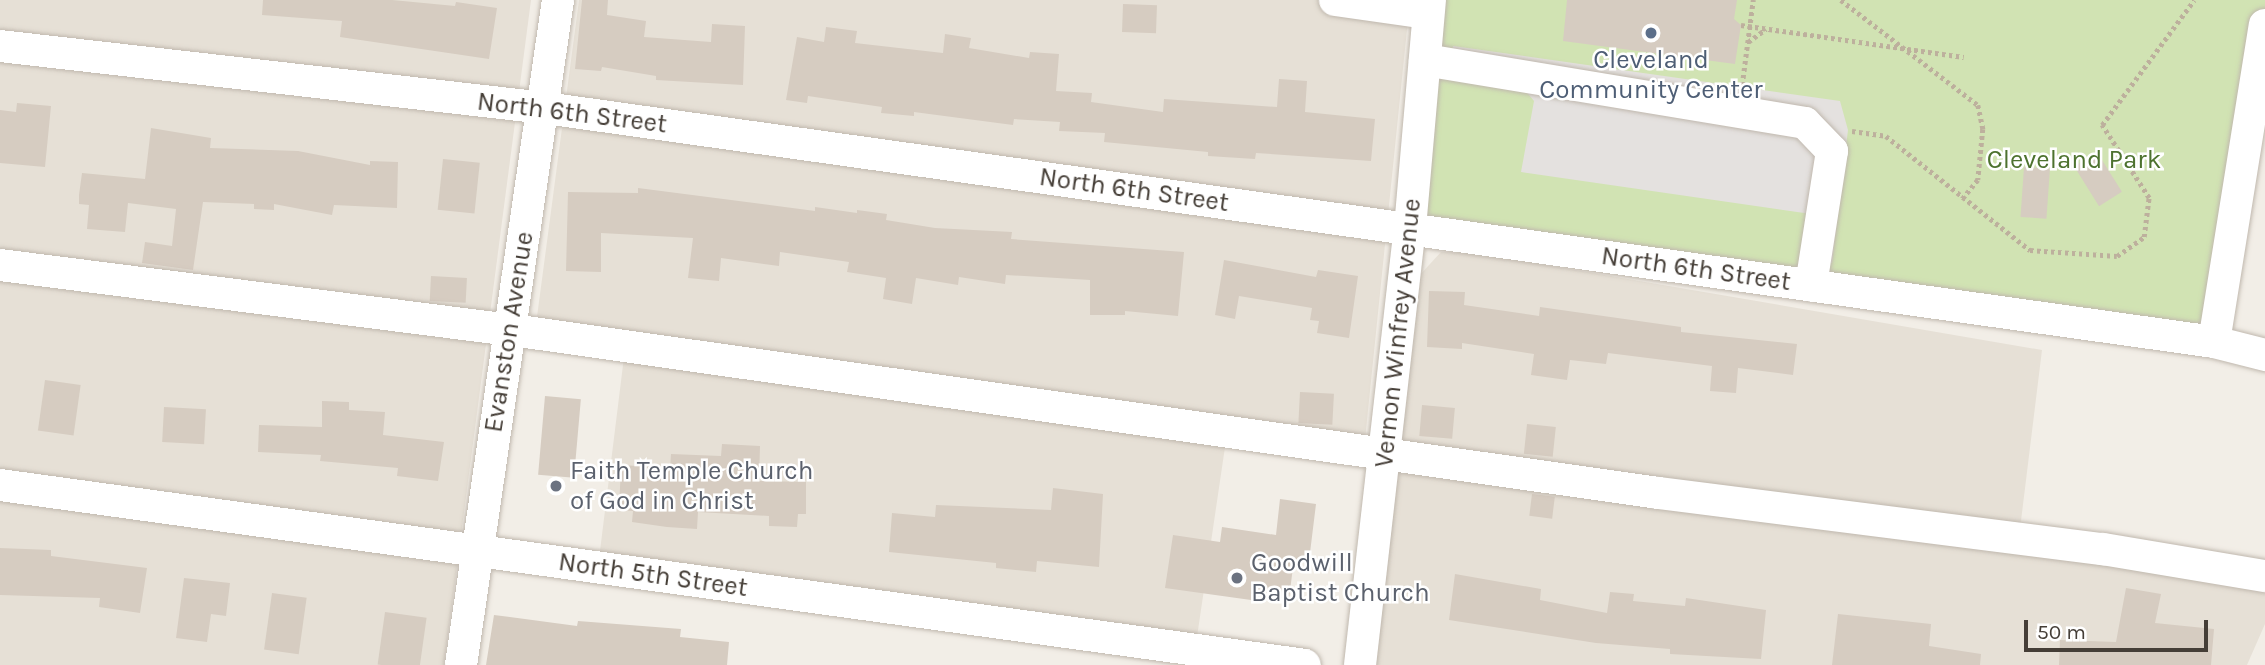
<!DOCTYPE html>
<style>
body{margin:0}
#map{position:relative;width:2265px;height:665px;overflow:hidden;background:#f2eee7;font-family:Karla,sans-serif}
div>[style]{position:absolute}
.residential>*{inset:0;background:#e6e0d6}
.green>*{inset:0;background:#d1e3b3}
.parking>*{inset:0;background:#e4e1df}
.building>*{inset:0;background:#d6ccc1;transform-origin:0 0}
.path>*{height:4.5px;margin-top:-2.25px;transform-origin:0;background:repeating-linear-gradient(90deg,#bdb09d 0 3.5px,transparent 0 7px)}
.roads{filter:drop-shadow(0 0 2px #c0b8ae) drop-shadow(0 0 2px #c0b8ae)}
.minor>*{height:32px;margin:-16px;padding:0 16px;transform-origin:16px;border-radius:16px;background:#fff}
.dots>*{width:19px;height:19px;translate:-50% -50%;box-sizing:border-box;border:4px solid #fff;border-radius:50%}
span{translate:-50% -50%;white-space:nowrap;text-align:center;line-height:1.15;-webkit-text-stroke:5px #fff;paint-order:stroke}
.service-label{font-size:26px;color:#4e5e75}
.street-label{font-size:26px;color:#453e37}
.park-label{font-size:26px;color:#4d722f}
.worship-label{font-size:26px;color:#5b616d}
.left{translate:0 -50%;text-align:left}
.scale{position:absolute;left:2024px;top:620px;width:184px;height:32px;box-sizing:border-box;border:4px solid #453e37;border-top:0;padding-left:9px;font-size:21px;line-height:24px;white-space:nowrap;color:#453e37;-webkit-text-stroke:5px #fff;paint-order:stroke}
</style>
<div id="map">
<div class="residential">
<div style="clip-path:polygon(0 0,531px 0,444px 665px,0 665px)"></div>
<div style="clip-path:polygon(579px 0,1410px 0,1365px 440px,1229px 420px,1197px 637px,599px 559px,624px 357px,533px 347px)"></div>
<div style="clip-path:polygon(1441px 252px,1476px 253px,2042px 350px,2020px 529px,2265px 569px,2265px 624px,2247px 665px,1375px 665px,1418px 277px)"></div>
</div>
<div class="green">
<div style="clip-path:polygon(1432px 0,2265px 0,2265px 25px,2214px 342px,1410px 228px)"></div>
</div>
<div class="parking">
<div style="clip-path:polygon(1453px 46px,1840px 101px,1848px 130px,1832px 263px,1805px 259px,1811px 214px,1521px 172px,1534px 101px,1524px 89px,1450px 74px)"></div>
</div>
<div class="building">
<div style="clip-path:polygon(263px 0,392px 0,455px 6px,456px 2px,497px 8px,489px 59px,340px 37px,342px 21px,262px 15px)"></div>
<div style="clip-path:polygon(582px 0,608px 0,607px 15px,646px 21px,644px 37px,711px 42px,712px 24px,745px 26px,743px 85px,656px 80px,656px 76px,602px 67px,601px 71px,575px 69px)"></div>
<div style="clip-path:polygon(1567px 0,1737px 0,1734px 19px,1741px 25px,1735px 64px,1563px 41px)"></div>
<div style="left:1123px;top:4px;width:34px;height:28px;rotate:2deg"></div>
<div style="clip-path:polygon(826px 27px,857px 31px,855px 43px,943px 53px,945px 34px,971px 38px,969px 48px,1029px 58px,1030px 52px,1059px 54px,1056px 91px,1092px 93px,1091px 102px,1163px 112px,1164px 99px,1277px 107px,1279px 79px,1307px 81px,1305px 112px,1375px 119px,1371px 161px,1256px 153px,1255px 159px,1208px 156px,1208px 152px,1104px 142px,1105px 133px,1059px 131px,1060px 122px,1014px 119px,1013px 125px,914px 112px,914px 116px,881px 113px,882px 107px,808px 96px,807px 103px,786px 100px,797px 37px,824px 42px)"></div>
<div style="clip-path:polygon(17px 103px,51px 106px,45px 167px,0 163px,0 110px,16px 112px)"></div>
<div style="clip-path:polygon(151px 128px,211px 138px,210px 148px,298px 151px,370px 165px,370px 161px,398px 162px,397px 208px,334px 205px,332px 215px,274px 204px,274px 210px,254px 209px,254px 204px,203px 202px,193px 270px,142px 263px,145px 242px,172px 246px,176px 209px,128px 203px,125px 232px,87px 229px,89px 205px,79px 204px,79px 195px,82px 173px,145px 179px)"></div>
<div style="left:2097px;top:152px;width:47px;height:27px;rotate:58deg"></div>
<div style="left:443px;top:159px;width:37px;height:51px;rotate:6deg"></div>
<div style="left:2024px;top:167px;width:26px;height:50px;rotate:4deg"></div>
<div style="clip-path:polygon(638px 188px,815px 211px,815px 207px,857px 213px,857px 210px,887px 214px,886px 220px,935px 228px,1012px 232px,1011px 239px,1184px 252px,1178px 316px,1125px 311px,1125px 315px,1090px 315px,1090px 280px,1006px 275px,1005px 284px,959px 277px,958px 285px,916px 278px,912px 304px,883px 299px,886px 278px,847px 272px,849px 262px,780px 252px,779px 266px,721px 258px,719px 281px,688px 278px,693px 238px,601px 233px,601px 272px,566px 271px,568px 192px,638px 193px)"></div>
<div style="clip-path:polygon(1224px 260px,1316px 277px,1318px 270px,1358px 276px,1349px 338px,1317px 333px,1319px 321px,1310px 320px,1312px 308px,1239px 296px,1235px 319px,1215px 315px)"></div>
<div style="left:431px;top:276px;width:36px;height:25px;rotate:3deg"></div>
<div style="clip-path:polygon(1429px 291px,1465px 292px,1464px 305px,1539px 316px,1540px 307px,1681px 327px,1681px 332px,1797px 344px,1793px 375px,1738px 368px,1736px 393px,1710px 391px,1712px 366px,1608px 353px,1606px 364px,1570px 360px,1567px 380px,1531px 375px,1534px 354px,1462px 343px,1462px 349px,1427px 347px)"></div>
<div style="left:45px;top:380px;width:36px;height:51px;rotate:8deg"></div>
<div style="left:1300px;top:392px;width:34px;height:31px;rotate:3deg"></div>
<div style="left:545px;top:396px;width:36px;height:79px;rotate:5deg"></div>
<div style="clip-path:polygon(322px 401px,349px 402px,349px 410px,385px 412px,383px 435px,444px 442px,438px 481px,397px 476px,398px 468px,320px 461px,321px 455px,258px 452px,259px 425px,322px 427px)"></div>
<div style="left:1422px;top:405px;width:33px;height:31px;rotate:5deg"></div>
<div style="left:164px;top:407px;width:42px;height:35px;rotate:3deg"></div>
<div style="left:1527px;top:424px;width:29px;height:30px;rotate:6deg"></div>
<div style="clip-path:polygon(722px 444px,760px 446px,759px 481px,806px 482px,806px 514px,798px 514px,797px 527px,769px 526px,769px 516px,698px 512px,697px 529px,667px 527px,632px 522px,633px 511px,619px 510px,621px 465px,670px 468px,671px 454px,721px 456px)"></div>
<div style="clip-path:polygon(1053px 488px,1103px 494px,1099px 567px,1037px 561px,1036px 572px,996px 568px,996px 563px,889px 552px,892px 513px,935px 517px,936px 505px,1051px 510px)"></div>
<div style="left:1532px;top:494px;width:23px;height:22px;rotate:7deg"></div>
<div style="clip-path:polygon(1280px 499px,1316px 504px,1309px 561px,1294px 559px,1289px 599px,1251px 594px,1251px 600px,1165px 588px,1173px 535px,1220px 542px,1222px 527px,1276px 535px)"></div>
<div style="clip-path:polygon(0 548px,51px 550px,51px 556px,147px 568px,140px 613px,99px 607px,100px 598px,0 595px)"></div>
<div style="clip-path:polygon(1455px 574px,1541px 589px,1540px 600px,1607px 613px,1610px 592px,1634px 594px,1633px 601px,1685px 606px,1686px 598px,1766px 610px,1761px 659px,1670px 654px,1670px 649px,1596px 643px,1449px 620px)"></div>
<div style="clip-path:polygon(184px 578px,230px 583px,226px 616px,211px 614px,207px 642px,176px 638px)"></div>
<div style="clip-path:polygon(2126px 588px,2161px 594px,2155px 623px,2214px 629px,2211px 665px,2059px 665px,2060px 640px,2116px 642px)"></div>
<div style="left:272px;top:593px;width:35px;height:57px;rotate:8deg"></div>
<div style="left:385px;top:612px;width:42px;height:53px;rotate:8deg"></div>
<div style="clip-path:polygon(1838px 614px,1931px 624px,1929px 646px,1981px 654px,1980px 665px,1832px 665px)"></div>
<div style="clip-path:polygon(494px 615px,577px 626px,578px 621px,681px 629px,680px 637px,729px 642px,727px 665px,486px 665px)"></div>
</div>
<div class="path">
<div style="left:1841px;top:0;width:173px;rotate:37.5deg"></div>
<div style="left:1978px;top:105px;width:25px;rotate:78deg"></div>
<div style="left:1983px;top:129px;width:51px;rotate:95.6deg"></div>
<div style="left:1978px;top:180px;width:26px;rotate:129deg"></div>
<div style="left:1741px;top:25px;width:225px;rotate:8.2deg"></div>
<div style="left:1748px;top:42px;width:22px;rotate:-36deg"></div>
<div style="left:1742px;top:85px;width:86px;rotate:-82.6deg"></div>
<div style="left:1852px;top:131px;width:34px;rotate:8deg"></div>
<div style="left:1886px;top:136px;width:184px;rotate:38.4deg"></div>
<div style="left:2030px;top:250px;width:87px;rotate:3.9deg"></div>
<div style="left:2117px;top:256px;width:33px;rotate:-35deg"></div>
<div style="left:2144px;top:237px;width:39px;rotate:-83deg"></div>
<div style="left:2149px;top:198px;width:87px;rotate:-122.8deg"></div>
<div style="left:2102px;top:125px;width:155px;rotate:-53.6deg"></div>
</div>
<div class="roads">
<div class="minor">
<div style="left:1335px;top:0;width:94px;rotate:8deg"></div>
<div style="left:0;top:46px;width:549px;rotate:6.49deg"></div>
<div style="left:545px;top:108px;width:1685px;rotate:7.98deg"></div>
<div style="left:2214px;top:342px;width:53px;rotate:14.3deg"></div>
<div style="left:1425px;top:60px;width:385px;rotate:9.4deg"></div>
<div style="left:1805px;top:123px;width:39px;rotate:46deg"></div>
<div style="left:1832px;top:151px;width:136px;rotate:98.9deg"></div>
<div style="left:0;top:265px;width:530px;rotate:7.26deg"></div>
<div style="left:526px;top:332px;width:1143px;rotate:8.09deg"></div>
<div style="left:1658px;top:493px;width:449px;rotate:7.2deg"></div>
<div style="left:2103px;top:549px;width:164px;rotate:9.5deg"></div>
<div style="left:2214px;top:342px;width:321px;rotate:-80.9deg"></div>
<div style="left:0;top:485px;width:1317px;rotate:7.85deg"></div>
<div style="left:461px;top:665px;width:672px;rotate:-81.7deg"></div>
<div style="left:1360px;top:665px;width:440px;rotate:-83.5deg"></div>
<div style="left:1410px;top:228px;width:229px;rotate:-85deg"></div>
</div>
</div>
<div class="dots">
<div style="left:1651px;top:33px;background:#5c6f8a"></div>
<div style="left:556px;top:486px;background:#6b7280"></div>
<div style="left:1237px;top:578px;background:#6b7280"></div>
</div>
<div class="service-label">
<span style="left:1651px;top:75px">Cleveland<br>Community Center</span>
</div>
<div class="street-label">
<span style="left:572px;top:113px;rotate:7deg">North 6th Street</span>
<span style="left:1134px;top:190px;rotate:8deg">North 6th Street</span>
<span style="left:1696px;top:269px;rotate:8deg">North 6th Street</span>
<span style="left:509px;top:332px;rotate:-81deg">Evanston Avenue</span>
<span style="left:1398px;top:333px;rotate:-84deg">Vernon Winfrey Avenue</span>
<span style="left:653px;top:575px;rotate:8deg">North 5th Street</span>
</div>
<div class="park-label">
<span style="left:2074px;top:160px">Cleveland Park</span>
</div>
<div class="worship-label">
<span class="left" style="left:570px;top:486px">Faith Temple Church<br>of God in Christ</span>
<span class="left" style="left:1251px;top:578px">Goodwill<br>Baptist Church</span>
</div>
<div class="scale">50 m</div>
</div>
